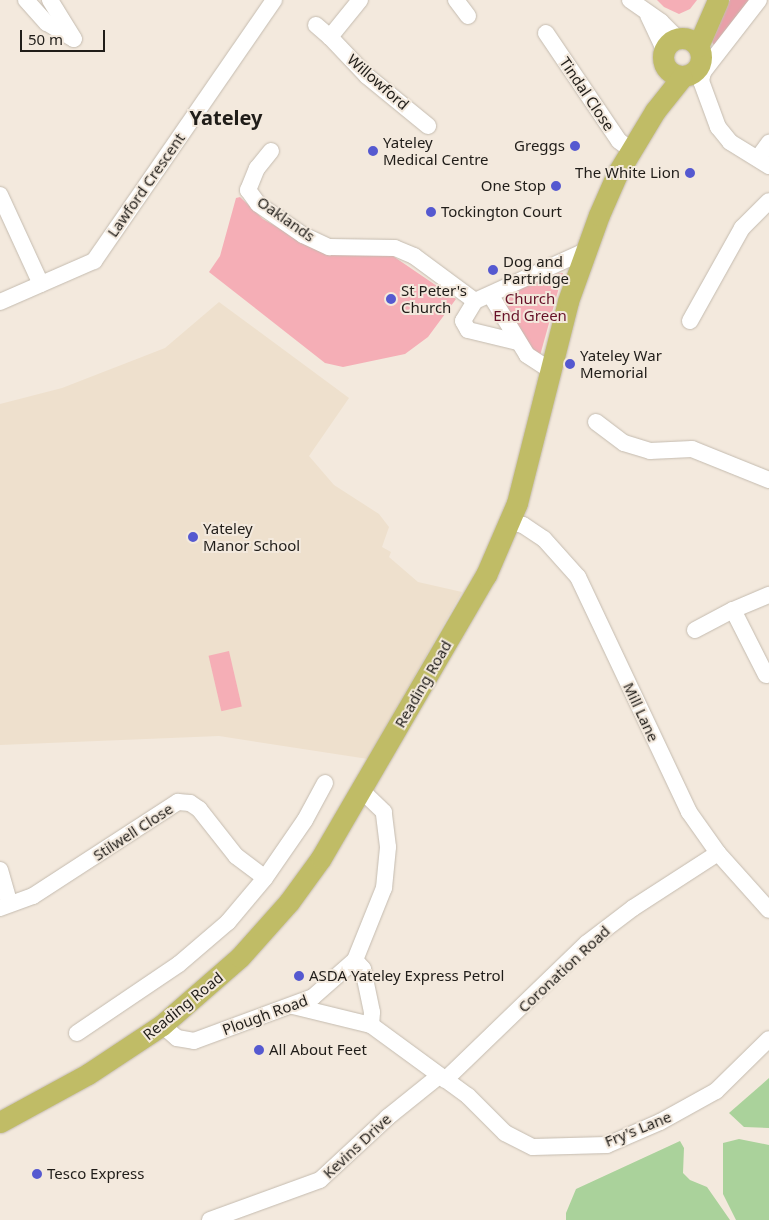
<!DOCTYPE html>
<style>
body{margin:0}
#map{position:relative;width:769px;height:1220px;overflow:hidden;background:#f3e9dd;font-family:"Noto Sans",sans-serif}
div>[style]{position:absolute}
.built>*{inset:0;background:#eee0cd}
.green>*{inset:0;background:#f5aeb6;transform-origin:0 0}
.forest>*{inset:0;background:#e9a0a9}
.water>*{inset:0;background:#aad29b}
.roads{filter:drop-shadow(0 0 1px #c4bbaf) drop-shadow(0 0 1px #c4bbaf)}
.minor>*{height:16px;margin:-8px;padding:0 8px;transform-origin:8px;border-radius:8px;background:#fff}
.major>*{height:21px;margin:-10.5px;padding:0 10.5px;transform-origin:10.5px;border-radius:10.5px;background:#c0bc66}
.major>.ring{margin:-10.5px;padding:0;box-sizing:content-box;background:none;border:21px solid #c0bc66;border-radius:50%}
.dots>*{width:14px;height:14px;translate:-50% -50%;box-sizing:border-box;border:2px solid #f3e9dd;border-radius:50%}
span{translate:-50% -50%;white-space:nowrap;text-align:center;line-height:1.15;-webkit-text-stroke:4px #f3e9dd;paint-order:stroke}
.street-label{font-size:15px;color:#201d19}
.poi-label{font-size:15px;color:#201d19}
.left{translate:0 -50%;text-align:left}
.right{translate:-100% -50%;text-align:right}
.park-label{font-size:15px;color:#661128}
.district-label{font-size:20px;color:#201d19;font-weight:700}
.scale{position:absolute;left:20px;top:30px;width:85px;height:22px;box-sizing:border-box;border:2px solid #201d19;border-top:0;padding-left:6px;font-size:15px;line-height:18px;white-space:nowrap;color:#201d19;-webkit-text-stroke:4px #f3e9dd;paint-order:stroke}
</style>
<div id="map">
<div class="built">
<div style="clip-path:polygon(219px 302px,349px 398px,309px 456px,334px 485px,379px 514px,389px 527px,382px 547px,391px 552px,389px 557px,418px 582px,462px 592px,368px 759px,219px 736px,0 745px,0 404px,62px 388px,165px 348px)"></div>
</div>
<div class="green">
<div style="clip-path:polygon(657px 0,697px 0,690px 9px,679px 14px,664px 7px)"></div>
<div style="clip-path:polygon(240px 197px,263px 219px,312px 247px,387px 252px,456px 299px,428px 337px,405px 354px,343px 367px,325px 363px,209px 272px,220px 256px,236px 198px)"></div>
<div style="clip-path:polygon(563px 273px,539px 359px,534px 356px,505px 305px,511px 292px,547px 275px)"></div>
<div style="left:229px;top:651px;width:57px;height:21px;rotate:77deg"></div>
</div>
<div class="forest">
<div style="clip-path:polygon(730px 0,755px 0,716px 48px,710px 39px,713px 26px)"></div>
</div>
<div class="water">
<div style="clip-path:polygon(769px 1078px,769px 1128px,744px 1127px,729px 1113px)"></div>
<div style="clip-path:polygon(739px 1139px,769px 1145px,769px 1220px,736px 1220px,723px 1194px,723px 1143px)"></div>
<div style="clip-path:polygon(680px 1141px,684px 1148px,683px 1173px,690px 1180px,707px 1187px,730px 1220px,566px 1220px,566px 1213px,576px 1189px)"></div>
</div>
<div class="roads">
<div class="minor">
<div style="left:26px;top:0;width:31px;rotate:48deg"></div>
<div style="left:47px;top:23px;width:31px;rotate:31deg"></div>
<div style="left:74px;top:39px;width:46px;rotate:-121.6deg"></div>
<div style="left:360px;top:0;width:48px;rotate:129deg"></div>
<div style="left:330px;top:37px;width:54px;rotate:46.5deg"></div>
<div style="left:367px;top:76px;width:79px;rotate:39.3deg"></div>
<div style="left:456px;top:0;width:20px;rotate:53deg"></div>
<div style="left:630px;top:0;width:38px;rotate:35deg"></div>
<div style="left:661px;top:22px;width:23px;rotate:45deg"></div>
<div style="left:648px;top:15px;width:38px;rotate:65deg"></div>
<div style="left:316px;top:25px;width:18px;rotate:41deg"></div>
<div style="left:546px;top:33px;width:130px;rotate:55.9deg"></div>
<div style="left:619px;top:141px;width:17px;rotate:36deg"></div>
<div style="left:697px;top:70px;width:61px;rotate:69.8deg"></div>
<div style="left:718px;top:127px;width:19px;rotate:51deg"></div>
<div style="left:730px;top:142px;width:46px;rotate:31.6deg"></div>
<div style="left:701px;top:81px;width:9px;rotate:-77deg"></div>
<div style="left:703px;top:72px;width:91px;rotate:-52.1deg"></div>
<div style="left:271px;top:151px;width:22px;rotate:129deg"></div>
<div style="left:257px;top:168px;width:24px;rotate:112deg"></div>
<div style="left:248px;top:190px;width:17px;rotate:54deg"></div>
<div style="left:258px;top:204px;width:55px;rotate:34.6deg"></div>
<div style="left:303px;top:235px;width:29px;rotate:25deg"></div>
<div style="left:329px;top:247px;width:66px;rotate:0.9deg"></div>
<div style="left:395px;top:248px;width:21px;rotate:23deg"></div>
<div style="left:414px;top:256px;width:76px;rotate:36.4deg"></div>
<div style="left:475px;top:301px;width:121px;rotate:-24.4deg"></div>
<div style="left:758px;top:158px;width:19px;rotate:-54deg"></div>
<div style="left:0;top:195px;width:98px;rotate:65.3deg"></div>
<div style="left:491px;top:296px;width:69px;rotate:58.6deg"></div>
<div style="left:527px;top:355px;width:27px;rotate:33deg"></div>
<div style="left:475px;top:301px;width:23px;rotate:121deg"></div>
<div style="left:463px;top:321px;width:10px;rotate:61deg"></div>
<div style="left:468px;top:330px;width:51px;rotate:13.5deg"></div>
<div style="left:0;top:302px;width:103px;rotate:-23.6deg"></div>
<div style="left:94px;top:261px;width:317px;rotate:-55.4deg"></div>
<div style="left:690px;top:321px;width:107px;rotate:-60.8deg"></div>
<div style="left:742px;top:228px;width:38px;rotate:-45deg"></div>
<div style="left:596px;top:422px;width:35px;rotate:37deg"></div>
<div style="left:624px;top:443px;width:27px;rotate:17deg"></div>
<div style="left:650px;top:451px;width:42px;rotate:-2.7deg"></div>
<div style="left:692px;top:449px;width:83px;rotate:21.9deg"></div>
<div style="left:510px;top:522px;width:13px;rotate:13deg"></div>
<div style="left:523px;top:525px;width:25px;rotate:34deg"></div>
<div style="left:544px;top:539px;width:51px;rotate:48.2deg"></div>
<div style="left:578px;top:577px;width:260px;rotate:64.7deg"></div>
<div style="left:689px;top:812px;width:50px;rotate:54.7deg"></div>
<div style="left:718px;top:853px;width:76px;rotate:48.2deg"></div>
<div style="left:695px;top:630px;width:43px;rotate:-27.8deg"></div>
<div style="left:766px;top:675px;width:73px;rotate:-116.9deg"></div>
<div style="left:733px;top:610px;width:39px;rotate:-23deg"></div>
<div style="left:0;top:870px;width:35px;rotate:74deg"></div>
<div style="left:0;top:908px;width:35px;rotate:-20deg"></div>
<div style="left:33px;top:896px;width:173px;rotate:-33deg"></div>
<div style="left:178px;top:802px;width:12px;rotate:5deg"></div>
<div style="left:190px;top:803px;width:11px;rotate:34deg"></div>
<div style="left:199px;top:809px;width:60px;rotate:51.8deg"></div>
<div style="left:236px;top:856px;width:36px;rotate:37deg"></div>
<div style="left:355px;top:960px;width:12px;rotate:48deg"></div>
<div style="left:363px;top:969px;width:44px;rotate:78.2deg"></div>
<div style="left:372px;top:1012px;width:13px;rotate:94deg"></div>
<div style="left:293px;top:1006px;width:80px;rotate:13.7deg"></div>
<div style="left:371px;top:1025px;width:120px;rotate:36.2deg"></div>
<div style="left:468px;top:1096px;width:52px;rotate:45deg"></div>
<div style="left:505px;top:1133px;width:31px;rotate:27deg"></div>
<div style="left:533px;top:1147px;width:74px;rotate:-1.5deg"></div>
<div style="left:607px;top:1145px;width:58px;rotate:-23.5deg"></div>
<div style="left:660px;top:1122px;width:64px;rotate:-29deg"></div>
<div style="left:716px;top:1091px;width:74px;rotate:-44.5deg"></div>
<div style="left:162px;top:1025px;width:20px;rotate:41deg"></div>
<div style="left:177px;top:1038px;width:17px;rotate:10deg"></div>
<div style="left:194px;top:1041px;width:127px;rotate:-20.3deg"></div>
<div style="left:313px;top:997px;width:56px;rotate:-41.4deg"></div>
<div style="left:355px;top:960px;width:78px;rotate:-68.1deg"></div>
<div style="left:384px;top:888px;width:41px;rotate:-84.4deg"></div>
<div style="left:388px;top:847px;width:35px;rotate:-97deg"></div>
<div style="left:384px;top:812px;width:30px;rotate:-136deg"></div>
<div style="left:77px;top:1033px;width:123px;rotate:-34.1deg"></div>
<div style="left:179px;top:964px;width:65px;rotate:-40.6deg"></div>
<div style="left:228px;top:922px;width:57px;rotate:-49.9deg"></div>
<div style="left:265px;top:878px;width:70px;rotate:-55.4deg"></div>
<div style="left:305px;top:820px;width:42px;rotate:-61.6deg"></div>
<div style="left:445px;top:1080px;width:197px;rotate:-44deg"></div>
<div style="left:587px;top:943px;width:58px;rotate:-37.3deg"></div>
<div style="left:633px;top:908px;width:101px;rotate:-32.9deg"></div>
<div style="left:210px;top:1220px;width:117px;rotate:-20deg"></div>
<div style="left:320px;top:1180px;width:93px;rotate:-42.8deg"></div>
<div style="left:388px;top:1117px;width:65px;rotate:-38.8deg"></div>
</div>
<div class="major">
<div class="ring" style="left:663px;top:38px;width:17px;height:17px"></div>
<div style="left:698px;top:46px;width:50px;rotate:-66.5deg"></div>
<div style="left:0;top:1122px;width:100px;rotate:-28.6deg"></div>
<div style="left:88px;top:1074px;width:89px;rotate:-33.5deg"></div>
<div style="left:162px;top:1025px;width:103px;rotate:-41.1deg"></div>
<div style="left:240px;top:957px;width:74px;rotate:-48.3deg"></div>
<div style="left:289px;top:902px;width:54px;rotate:-54deg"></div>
<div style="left:321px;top:858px;width:328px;rotate:-59.8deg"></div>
<div style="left:486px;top:575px;width:78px;rotate:-66.7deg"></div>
<div style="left:517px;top:503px;width:208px;rotate:-75.8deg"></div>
<div style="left:568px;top:301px;width:91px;rotate:-70.2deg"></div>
<div style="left:599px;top:215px;width:45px;rotate:-66.3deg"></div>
<div style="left:617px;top:174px;width:74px;rotate:-58.9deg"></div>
<div style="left:655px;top:111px;width:43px;rotate:-51.5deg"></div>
</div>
</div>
<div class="dots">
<div style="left:575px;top:146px;background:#5559d0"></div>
<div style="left:373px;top:151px;background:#5559d0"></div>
<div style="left:690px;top:173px;background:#5559d0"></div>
<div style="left:556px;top:186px;background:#5559d0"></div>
<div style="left:431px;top:212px;background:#5559d0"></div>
<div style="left:493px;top:270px;background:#5559d0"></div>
<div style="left:391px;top:299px;background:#5559d0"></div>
<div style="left:570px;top:364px;background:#5559d0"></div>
<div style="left:193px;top:537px;background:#5559d0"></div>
<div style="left:299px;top:976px;background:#5559d0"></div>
<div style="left:259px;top:1050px;background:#5559d0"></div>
<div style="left:37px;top:1174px;background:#5559d0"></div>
</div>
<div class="street-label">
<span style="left:378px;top:82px;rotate:41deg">Willowford</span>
<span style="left:587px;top:94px;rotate:56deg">Tindal Close</span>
<span style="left:146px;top:185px;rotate:-55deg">Lawford Crescent</span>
<span style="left:286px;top:219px;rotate:35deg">Oaklands</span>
<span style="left:423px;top:684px;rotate:-60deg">Reading Road</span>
<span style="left:641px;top:712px;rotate:65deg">Mill Lane</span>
<span style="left:133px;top:832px;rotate:-33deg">Stilwell Close</span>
<span style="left:564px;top:969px;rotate:-43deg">Coronation Road</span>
<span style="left:183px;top:1006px;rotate:-39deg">Reading Road</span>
<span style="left:265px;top:1015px;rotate:-20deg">Plough Road</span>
<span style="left:638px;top:1129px;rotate:-22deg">Fry's Lane</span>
<span style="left:357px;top:1146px;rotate:-43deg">Kevins Drive</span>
</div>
<div class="poi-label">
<span class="left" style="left:383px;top:151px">Yateley<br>Medical Centre</span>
<span class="right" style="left:565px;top:146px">Greggs</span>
<span class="right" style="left:680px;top:173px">The White Lion</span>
<span class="right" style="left:546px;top:186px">One Stop</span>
<span class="left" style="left:441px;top:212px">Tockington Court</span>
<span class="left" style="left:503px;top:270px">Dog and<br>Partridge</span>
<span class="left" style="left:401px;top:299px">St Peter's<br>Church</span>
<span class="left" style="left:580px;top:364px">Yateley War<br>Memorial</span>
<span class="left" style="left:203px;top:537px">Yateley<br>Manor School</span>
<span class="left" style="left:309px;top:976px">ASDA Yateley Express Petrol</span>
<span class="left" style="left:269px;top:1050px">All About Feet</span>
<span class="left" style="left:47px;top:1174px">Tesco Express</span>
</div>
<div class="park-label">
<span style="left:530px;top:307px">Church<br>End Green</span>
</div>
<div class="district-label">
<span style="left:226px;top:117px">Yateley</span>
</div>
<div class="scale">50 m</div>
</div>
